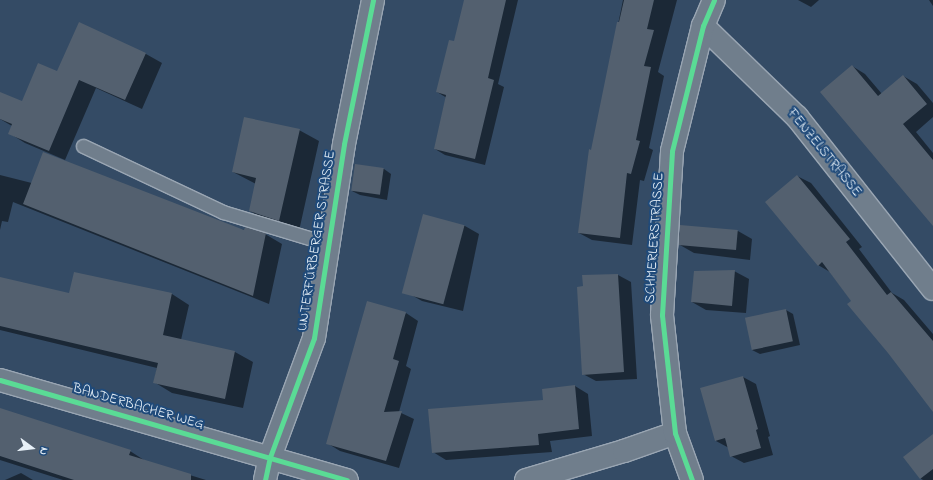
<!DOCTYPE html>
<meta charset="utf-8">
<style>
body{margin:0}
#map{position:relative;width:933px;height:480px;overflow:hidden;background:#344b65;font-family:"Indie Flower",sans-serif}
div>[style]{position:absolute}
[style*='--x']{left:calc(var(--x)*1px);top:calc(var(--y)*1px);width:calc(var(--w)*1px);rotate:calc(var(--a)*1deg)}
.shadow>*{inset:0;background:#0007}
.building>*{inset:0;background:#53606f;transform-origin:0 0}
.roads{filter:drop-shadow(1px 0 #9aa6b3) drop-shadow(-1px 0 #9aa6b3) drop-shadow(0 1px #9aa6b3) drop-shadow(0 -1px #9aa6b3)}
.lane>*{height:13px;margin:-6.5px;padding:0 6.5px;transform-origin:6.5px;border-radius:6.5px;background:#707e8c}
.street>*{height:22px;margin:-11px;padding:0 11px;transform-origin:11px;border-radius:11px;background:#707e8c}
.cycleway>*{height:5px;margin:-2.5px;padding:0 2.5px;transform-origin:2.5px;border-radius:2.5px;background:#5adb95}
span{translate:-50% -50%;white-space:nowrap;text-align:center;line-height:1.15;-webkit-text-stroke:4px #1f4a7a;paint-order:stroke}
.street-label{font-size:14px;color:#e8f1f8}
.north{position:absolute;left:12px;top:428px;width:40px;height:40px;-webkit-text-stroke:3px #1f4a7a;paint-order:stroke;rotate:105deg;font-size:11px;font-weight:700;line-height:16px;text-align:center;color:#e8f1f8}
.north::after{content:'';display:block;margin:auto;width:14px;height:18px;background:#e8f1f8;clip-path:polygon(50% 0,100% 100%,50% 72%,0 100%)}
</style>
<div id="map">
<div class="shadow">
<i style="clip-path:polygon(465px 0,518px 0,498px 84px,504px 87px,485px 165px,445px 155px,435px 149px,447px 98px,437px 92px,455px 42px)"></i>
<i style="clip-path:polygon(623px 0,677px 0,658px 72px,664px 76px,649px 148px,653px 150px,644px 181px,640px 180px,632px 245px,592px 240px,579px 233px,592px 151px)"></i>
<i style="clip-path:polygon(798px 0,819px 0,811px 7px)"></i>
<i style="clip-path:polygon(929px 0,933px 0,933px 6px)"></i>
<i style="clip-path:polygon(79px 24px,146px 54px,162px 63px,142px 109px,96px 88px,65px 160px,25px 143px,9px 133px,12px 126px,0 119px,0 100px,22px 102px,58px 72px)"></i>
<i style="clip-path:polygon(852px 66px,865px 74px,882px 94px,903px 76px,917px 84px,933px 103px,933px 117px,916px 132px,933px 153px,933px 224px)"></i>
<i style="clip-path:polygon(299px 130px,319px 141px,299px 231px,269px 222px,250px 211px,256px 184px,233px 172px)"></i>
<i style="clip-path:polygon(356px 165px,384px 169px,391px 174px,387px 200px,360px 195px,352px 191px)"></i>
<i style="clip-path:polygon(0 175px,127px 207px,265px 234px,282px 244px,269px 304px,13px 202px,8px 222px,2px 221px,0 230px)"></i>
<i style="clip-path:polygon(797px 176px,811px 183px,862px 247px,859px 249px,892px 293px,904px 300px,933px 334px,933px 410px,830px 272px,818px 265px)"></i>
<i style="clip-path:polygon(424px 216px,465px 226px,479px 234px,463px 311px,422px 301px,408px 293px)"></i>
<i style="clip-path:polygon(738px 231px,752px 239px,750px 260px,694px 253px,680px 245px)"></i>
<i style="clip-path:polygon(734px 271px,749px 279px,746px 313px,706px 310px,692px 302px)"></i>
<i style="clip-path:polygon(618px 275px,631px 282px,637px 379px,596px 381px,583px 374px,584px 287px)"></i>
<i style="clip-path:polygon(0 278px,70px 294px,172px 294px,189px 305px,181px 340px,235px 352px,253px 362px,243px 408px,172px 393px,154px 382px,157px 368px,0 330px)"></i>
<i style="clip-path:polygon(786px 310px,793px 314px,800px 345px,760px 354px,752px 350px)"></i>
<i style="clip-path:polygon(406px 313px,418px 321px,406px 366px,411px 369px,399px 412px,414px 419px,399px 468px,340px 451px,327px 443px)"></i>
<i style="clip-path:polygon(743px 377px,756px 384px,770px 436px,768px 437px,773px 455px,744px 463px,731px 456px,729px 448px,716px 441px)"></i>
<i style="clip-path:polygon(575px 386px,588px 394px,592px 436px,550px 441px,552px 452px,446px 460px,433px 452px,545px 401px,543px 390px)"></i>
<i style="clip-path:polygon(0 409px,130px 451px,147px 462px,206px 480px,63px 480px,0 460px)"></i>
<i style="clip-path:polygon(933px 435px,933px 480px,923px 480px,920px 478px)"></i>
<i style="clip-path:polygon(21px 473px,33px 480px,5px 480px)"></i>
</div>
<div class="building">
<i style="clip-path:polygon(464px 0,506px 0,488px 78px,494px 80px,475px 159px,434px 149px,446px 95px,436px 92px,449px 40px,454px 41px)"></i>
<i style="clip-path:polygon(624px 0,654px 0,647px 29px,654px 30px,644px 66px,651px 67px,636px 140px,640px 141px,631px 174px,627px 173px,620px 238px,578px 233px,589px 149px,591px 150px,617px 22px,619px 22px)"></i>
<i style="clip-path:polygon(79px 22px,146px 53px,125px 100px,79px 80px,49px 151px,8px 134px,12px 124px,0 119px,0 92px,22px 101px,38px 63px,57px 71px)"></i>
<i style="clip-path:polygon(852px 65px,878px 96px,903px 75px,927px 104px,903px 124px,933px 160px,933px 226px,820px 92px)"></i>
<i style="clip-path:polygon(244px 117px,300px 129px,279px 221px,249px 211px,256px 178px,232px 172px)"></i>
<i style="clip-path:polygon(43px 152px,244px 230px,245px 227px,266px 233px,253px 296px,23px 204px)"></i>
<i style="left:355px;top:164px;width:29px;height:27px;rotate:8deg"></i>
<i style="clip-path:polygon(797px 175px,850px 239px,846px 242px,887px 295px,891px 292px,933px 341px,933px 412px,888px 353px,847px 304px,851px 301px,822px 262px,818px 266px,765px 202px)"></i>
<i style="left:423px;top:214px;width:43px;height:82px;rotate:15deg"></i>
<i style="left:680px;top:225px;width:58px;height:20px;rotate:5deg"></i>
<i style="clip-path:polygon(735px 270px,732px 306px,691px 302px,694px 271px)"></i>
<i style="clip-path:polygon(74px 272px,172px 293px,163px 335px,235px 351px,225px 399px,153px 383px,158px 363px,0 326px,0 277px,69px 293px)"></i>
<i style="clip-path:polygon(618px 274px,624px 372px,582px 375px,577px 287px,583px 286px,582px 275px)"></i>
<i style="clip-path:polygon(367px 301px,406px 312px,393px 359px,399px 361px,384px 412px,402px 411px,386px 461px,326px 444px)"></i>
<i style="left:786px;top:309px;width:33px;height:42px;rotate:78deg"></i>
<i style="clip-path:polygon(743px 376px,758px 429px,756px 430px,761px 448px,730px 457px,725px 438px,715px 441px,700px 388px)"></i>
<i style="clip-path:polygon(575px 385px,579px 429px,538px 434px,539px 445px,432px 453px,428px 409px,543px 400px,542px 389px)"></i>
<i style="clip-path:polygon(0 408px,131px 450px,129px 455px,191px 474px,191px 480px,74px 480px,0 456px)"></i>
<i style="clip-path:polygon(933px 434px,933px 469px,920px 479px,903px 457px)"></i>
</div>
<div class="roads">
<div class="lane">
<i style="--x:83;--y:146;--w:155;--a:25.2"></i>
<i style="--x:223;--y:212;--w:111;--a:16.8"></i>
</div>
<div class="street">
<i style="--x:703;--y:26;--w:131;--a:44.1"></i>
<i style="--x:797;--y:117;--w:219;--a:51.7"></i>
<i style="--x:0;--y:380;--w:361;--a:16.1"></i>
<i style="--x:265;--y:480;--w:24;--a:-78"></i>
<i style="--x:270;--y:457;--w:127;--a:-69.7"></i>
<i style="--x:314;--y:338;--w:196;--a:-81.2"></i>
<i style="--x:344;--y:144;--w:147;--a:-78.6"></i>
<i style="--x:526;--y:480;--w:102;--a:-16.5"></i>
<i style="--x:624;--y:451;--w:54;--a:-19.4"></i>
<i style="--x:692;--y:480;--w:50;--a:-109.9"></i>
<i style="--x:675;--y:433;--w:119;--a:-96.3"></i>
<i style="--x:662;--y:315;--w:164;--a:-86.5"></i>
<i style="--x:672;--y:151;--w:129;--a:-76.1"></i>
<i style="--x:703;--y:26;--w:28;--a:-67"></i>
</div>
</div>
<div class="cycleway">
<i style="--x:0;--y:380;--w:361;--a:16.1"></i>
<i style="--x:265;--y:480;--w:24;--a:-78"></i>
<i style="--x:270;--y:457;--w:127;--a:-69.7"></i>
<i style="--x:314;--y:338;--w:196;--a:-81.2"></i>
<i style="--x:344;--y:144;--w:147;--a:-78.6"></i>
<i style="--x:692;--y:480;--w:50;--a:-109.9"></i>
<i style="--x:675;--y:433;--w:119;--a:-96.3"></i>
<i style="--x:662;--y:315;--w:164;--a:-86.5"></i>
<i style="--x:672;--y:151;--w:129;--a:-76.1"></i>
<i style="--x:703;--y:26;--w:28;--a:-67"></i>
</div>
<div class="street-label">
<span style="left:824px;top:153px;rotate:51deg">FENZELSTRASSE</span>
<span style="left:655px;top:238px;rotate:-86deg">SCHMERLERSTRASSE</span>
<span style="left:317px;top:241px;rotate:-81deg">UNTERFÜRBERGER STRASSE</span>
<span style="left:138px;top:407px;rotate:16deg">BANDERBACHER WEG</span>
</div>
<div class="north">N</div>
</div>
